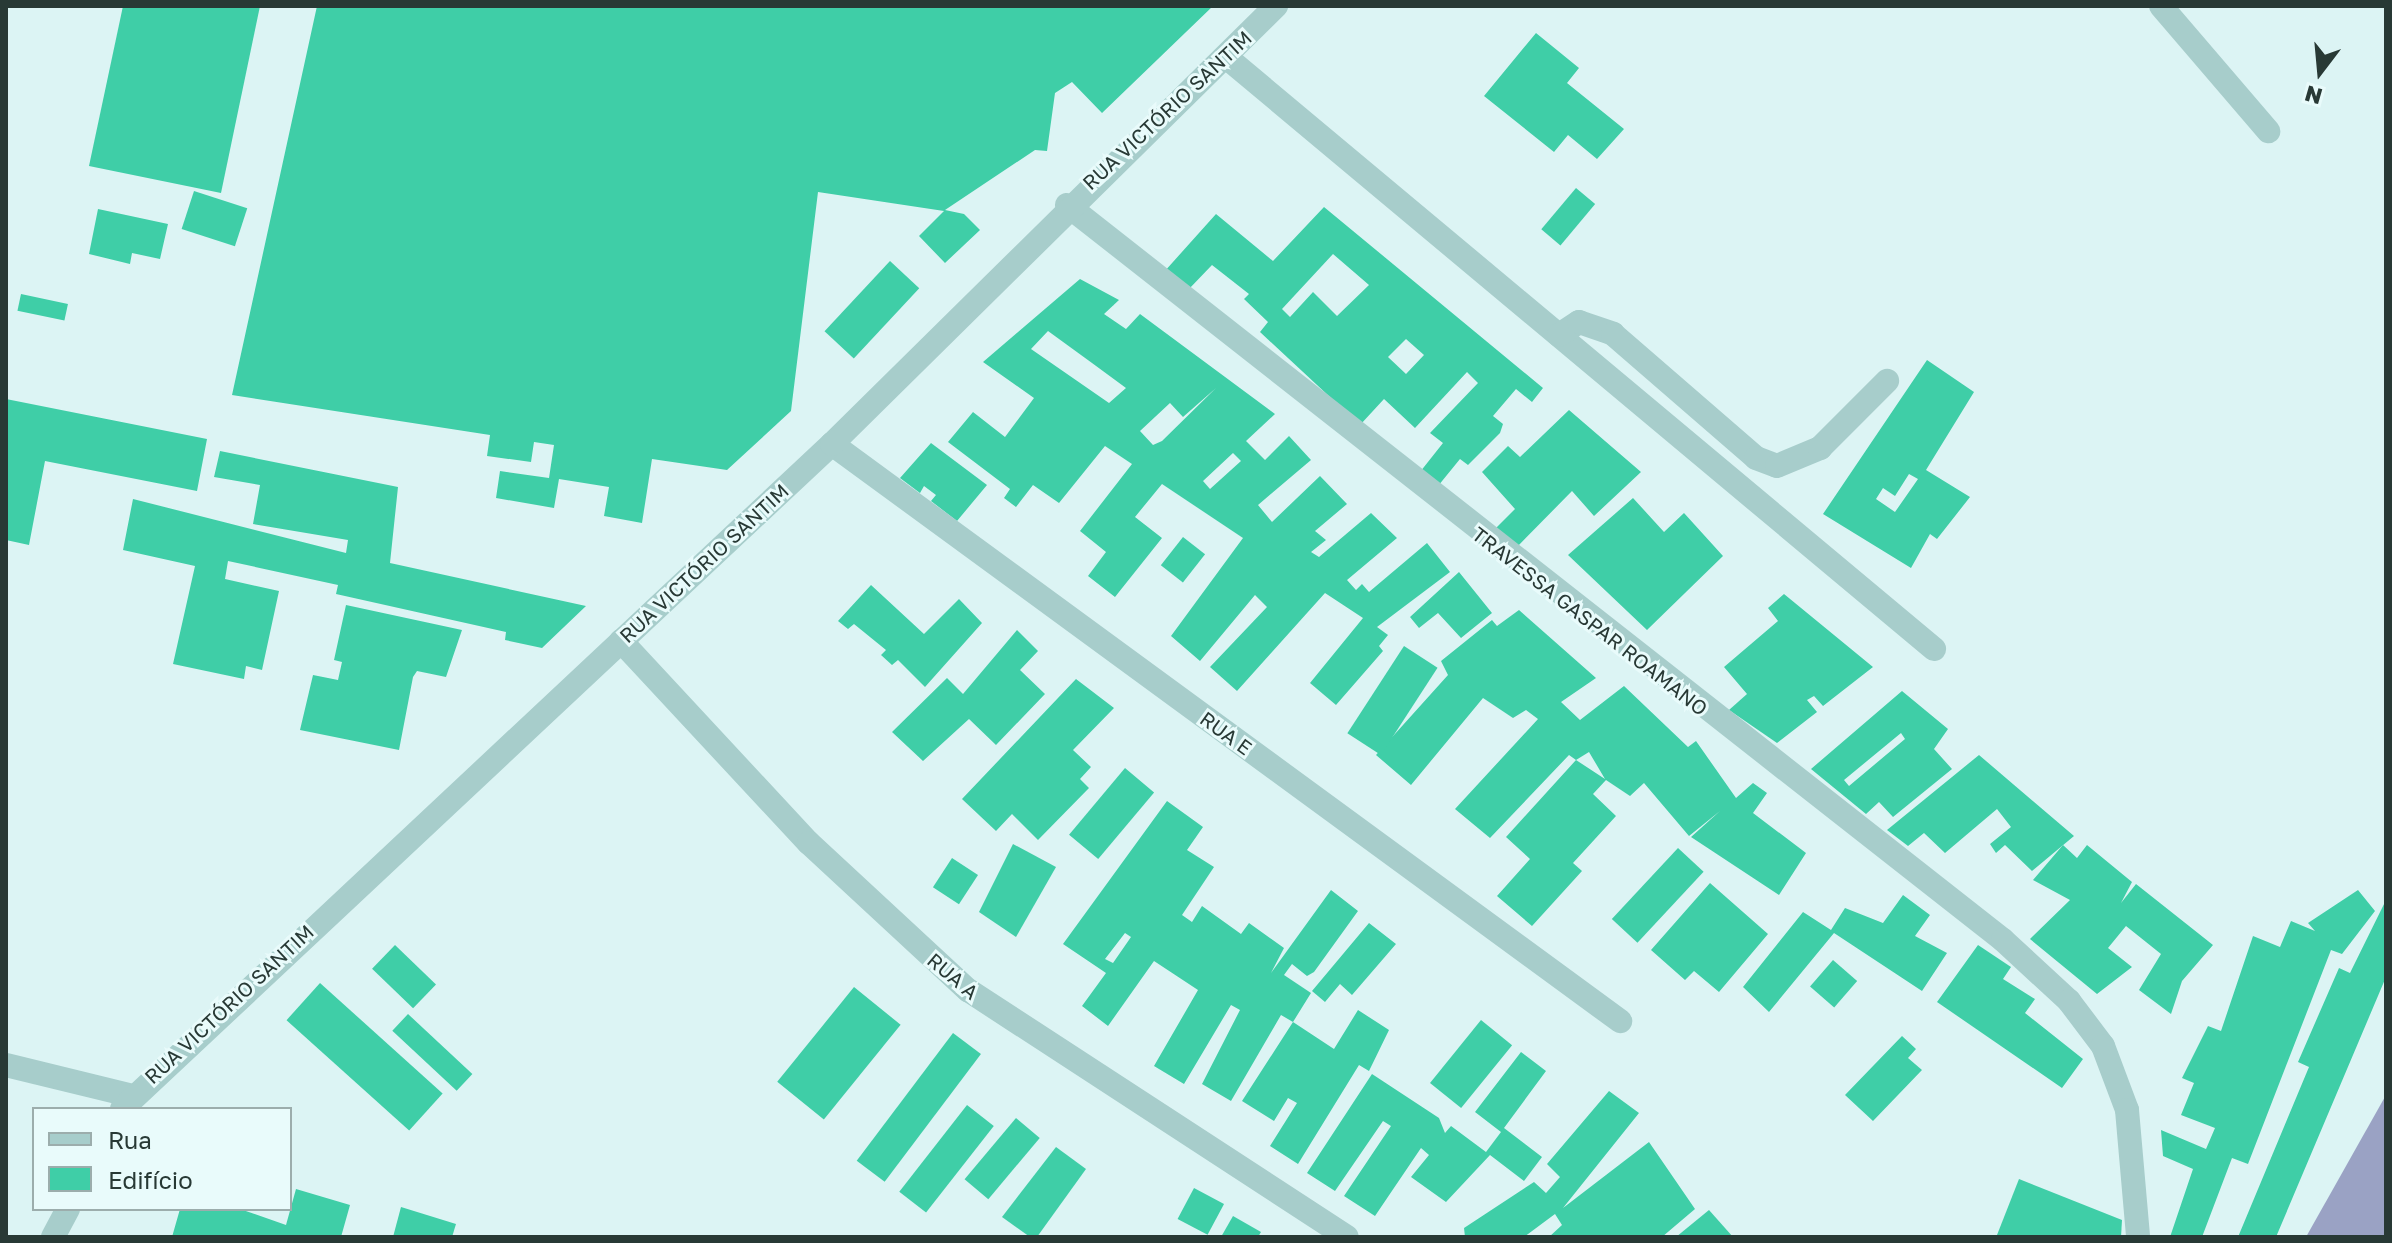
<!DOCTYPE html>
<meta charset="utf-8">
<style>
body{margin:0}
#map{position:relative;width:2392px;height:1243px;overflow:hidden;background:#dcf4f4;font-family:"Golos Text",sans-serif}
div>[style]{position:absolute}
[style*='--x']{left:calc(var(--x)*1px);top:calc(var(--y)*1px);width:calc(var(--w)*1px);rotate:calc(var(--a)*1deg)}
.green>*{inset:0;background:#9aa2c4}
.building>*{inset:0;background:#3fcea7;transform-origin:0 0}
.lane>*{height:24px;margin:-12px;padding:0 12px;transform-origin:12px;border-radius:12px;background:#a7cdcb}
.street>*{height:24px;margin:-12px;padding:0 12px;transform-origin:12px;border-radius:12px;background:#a7cdcb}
span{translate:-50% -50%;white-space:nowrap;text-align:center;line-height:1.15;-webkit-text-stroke:6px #e9fbfb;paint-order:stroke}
.street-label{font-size:20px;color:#283935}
.frame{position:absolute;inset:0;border:8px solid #283935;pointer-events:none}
.legend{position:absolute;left:32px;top:1107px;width:260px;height:104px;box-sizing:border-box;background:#e9fbfb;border:2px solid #9cadac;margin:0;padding:10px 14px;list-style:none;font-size:24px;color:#283935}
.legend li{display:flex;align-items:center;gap:16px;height:40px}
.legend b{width:40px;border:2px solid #9cadac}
.north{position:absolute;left:2280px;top:32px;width:80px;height:80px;-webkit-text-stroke:6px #e9fbfb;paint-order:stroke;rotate:196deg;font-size:22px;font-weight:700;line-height:32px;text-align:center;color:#283935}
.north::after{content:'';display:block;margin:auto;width:28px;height:36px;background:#283935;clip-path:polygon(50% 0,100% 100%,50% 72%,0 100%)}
</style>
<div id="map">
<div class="green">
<i style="clip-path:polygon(2386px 1095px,2386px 1237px,2306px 1237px)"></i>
</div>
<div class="building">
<i style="clip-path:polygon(123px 6px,260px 6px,221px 193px,89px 166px)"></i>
<i style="clip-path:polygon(317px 6px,1213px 6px,1102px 113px,1072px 82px,1055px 93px,1047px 151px,1035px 150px,945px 210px,964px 214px,980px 230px,945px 263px,919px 236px,944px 211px,818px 192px,791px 411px,727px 470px,652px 459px,642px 523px,604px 516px,609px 487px,559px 479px,554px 508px,496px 498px,500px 471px,549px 478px,554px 445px,534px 442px,531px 462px,487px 456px,490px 435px,232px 395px)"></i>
<i style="clip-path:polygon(1536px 33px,1579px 68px,1567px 83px,1624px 129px,1597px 159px,1568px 135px,1554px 152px,1484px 96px)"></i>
<i style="left:1576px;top:188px;width:25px;height:54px;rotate:40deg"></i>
<i style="left:194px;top:191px;width:56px;height:40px;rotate:18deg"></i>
<i style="clip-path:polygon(evenodd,1324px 207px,1543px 388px,1532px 402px,1516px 389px,1493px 416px,1503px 424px,1500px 433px,1468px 465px,1460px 459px,1438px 486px,1420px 472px,1443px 443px,1430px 433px,1478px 383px,1467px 372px,1415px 428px,1384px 399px,1360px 425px,1260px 332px,1268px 322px,1244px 299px,1249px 294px,1212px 265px,1188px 290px,1164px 272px,1216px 214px,1273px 261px,1324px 207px,1333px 254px,1369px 285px,1337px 316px,1313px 292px,1290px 317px,1282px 309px,1333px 254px,1324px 207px,1406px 339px,1424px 355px,1406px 374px,1388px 357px,1406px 339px)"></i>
<i style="clip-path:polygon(98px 209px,168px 224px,160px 259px,132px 253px,130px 264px,89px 254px)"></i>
<i style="left:890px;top:261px;width:40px;height:96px;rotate:43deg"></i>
<i style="clip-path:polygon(evenodd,1080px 279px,1119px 300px,1104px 314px,1126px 329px,1140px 314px,1275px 414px,1246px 441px,1265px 460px,1289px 436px,1311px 460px,1258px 505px,1272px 522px,1320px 476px,1347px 504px,1315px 531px,1326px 540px,1311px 552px,1319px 557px,1371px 513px,1397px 538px,1347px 580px,1356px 590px,1362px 584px,1369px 592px,1427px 543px,1450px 572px,1377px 627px,1388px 635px,1379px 646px,1383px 651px,1336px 705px,1310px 683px,1363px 618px,1325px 593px,1237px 691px,1210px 667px,1267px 607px,1255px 595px,1200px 661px,1171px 636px,1243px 538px,1162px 484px,1135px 517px,1162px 538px,1115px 597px,1088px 576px,1106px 552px,1080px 531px,1132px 464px,1105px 446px,1059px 503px,1033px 485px,1016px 507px,1004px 498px,1010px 489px,948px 442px,973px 412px,1005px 437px,1034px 398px,983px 362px,1080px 279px,1048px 331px,1092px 363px,1126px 388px,1109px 403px,1031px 349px,1048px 331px,1080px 279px,1216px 388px,1162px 441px,1153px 445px,1140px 431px,1170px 403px,1183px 417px,1216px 388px,1080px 279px,1233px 453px,1241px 461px,1210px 489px,1203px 481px,1233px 453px)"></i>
<i style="left:21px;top:294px;width:48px;height:17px;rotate:12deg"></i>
<i style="clip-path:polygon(evenodd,1927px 360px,1974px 392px,1926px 470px,1970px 497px,1937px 539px,1930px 534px,1911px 568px,1823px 514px,1927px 360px,1909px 474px,1918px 479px,1895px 512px,1876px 499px,1883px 488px,1895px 496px,1909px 474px)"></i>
<i style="clip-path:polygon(6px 399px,207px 439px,197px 491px,45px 461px,29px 545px,6px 540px)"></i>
<i style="clip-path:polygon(1569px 410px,1641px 472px,1594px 516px,1572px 491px,1516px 548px,1494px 530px,1515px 509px,1482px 472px,1508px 446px,1520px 457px)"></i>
<i style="clip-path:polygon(931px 443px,987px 485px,957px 521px,931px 501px,936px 495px,924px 486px,920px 493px,900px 478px)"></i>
<i style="clip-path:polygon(220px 451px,398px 487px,390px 563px,586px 606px,542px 648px,505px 640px,506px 632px,336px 594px,338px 585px,228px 561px,225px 579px,279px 591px,262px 670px,246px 666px,244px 679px,173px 664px,195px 566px,123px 550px,133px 499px,346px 553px,348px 540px,253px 524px,260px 485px,214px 477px)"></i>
<i style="clip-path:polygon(1633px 498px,1664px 532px,1684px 513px,1723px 556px,1647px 630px,1568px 555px)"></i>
<i style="left:1183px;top:537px;width:28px;height:36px;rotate:38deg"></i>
<i style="clip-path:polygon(1459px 572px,1492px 613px,1461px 638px,1438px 613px,1419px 628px,1410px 617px)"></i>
<i style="clip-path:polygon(871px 585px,924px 634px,959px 599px,982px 623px,925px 687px,898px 660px,892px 665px,881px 655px,886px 650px,854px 624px,848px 629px,838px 621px)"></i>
<i style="clip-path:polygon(1784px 594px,1873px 667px,1823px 706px,1814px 696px,1807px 700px,1817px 712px,1777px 743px,1729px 710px,1747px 694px,1724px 667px,1778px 621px,1768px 608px)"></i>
<i style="clip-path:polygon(346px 605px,462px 630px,446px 677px,417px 671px,413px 677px,399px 750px,300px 730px,313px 675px,338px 680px,342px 662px,334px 660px)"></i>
<i style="clip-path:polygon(1519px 610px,1596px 678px,1561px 702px,1580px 720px,1624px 686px,1688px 747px,1696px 741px,1736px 798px,1753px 783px,1767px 793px,1753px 813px,1806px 853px,1779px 895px,1691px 837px,1720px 811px,1689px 836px,1644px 783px,1630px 796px,1606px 780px,1593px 794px,1616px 816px,1573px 863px,1582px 871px,1532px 926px,1497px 896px,1530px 859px,1506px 837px,1576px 760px,1605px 779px,1589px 752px,1576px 760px,1569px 755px,1490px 838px,1455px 809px,1538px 719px,1526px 710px,1513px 718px,1483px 698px,1411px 785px,1376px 755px,1448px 675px,1441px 661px,1492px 620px,1497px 626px)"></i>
<i style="clip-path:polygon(1017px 630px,1038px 651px,1020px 670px,1045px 694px,996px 745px,969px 719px,923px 761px,892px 732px,947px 678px,963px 694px)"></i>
<i style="left:1404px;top:646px;width:40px;height:104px;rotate:33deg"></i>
<i style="clip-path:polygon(1076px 679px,1114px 708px,1073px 750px,1091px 767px,1080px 779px,1089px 788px,1038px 840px,1012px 814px,996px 831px,962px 799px)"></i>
<i style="clip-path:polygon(evenodd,1902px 691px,1948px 729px,1934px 749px,1952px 769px,1893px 817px,1879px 802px,1866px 814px,1811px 769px,1902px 691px,1901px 733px,1905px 739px,1849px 786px,1844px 780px,1901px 733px)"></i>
<i style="clip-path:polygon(1979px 755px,2074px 836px,2032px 871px,2005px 845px,1996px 853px,1990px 844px,2011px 827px,1997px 809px,1945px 853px,1924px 833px,1908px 846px,1887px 830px)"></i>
<i style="left:1125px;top:768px;width:38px;height:87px;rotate:40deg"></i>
<i style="clip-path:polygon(evenodd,1167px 801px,1203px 827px,1187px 850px,1214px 867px,1182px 915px,1192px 922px,1202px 906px,1241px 934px,1249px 923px,1284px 948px,1271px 973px,1331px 890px,1358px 911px,1314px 972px,1307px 976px,1292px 964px,1284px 975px,1311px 993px,1293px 1022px,1281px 1015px,1231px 1101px,1202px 1084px,1240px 1010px,1231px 1005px,1184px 1084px,1154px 1066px,1198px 990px,1154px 961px,1108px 1026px,1082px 1006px,1106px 973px,1063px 944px,1167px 801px,1125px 933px,1131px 937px,1113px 963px,1105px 959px,1125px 933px)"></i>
<i style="clip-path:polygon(1013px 844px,1056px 867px,1016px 937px,979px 912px)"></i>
<i style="clip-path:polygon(2063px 845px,2077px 858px,2087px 845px,2132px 882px,2121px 903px,2136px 884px,2213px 945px,2182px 981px,2171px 1014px,2139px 990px,2161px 954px,2126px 926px,2108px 948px,2132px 967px,2097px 994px,2030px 939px,2070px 900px,2033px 880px)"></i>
<i style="left:1678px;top:848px;width:35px;height:97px;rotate:43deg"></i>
<i style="left:952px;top:858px;width:31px;height:35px;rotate:33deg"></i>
<i style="clip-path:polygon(1710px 883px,1768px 934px,1719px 992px,1694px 971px,1685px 980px,1651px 950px)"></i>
<i style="clip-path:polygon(2358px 890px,2375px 911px,2342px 954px,2331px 950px,2248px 1164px,2232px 1158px,2202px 1237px,2170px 1237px,2193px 1169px,2163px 1156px,2161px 1130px,2206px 1149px,2215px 1128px,2181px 1115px,2194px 1083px,2182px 1078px,2208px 1026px,2221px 1031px,2253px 936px,2280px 947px,2291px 921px,2315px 931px,2308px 923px)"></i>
<i style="clip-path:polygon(1903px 895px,1930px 915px,1915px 936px,1947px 953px,1922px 991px,1834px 933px,1769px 1012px,1743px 987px,1803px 912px,1831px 930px,1845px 908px,1883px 923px)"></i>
<i style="clip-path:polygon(2386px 900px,2386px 977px,2276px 1237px,2238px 1237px,2309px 1067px,2298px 1062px,2339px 968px,2350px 973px)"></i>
<i style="clip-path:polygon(1369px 923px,1396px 944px,1352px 995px,1340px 984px,1325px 1002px,1312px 991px)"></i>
<i style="left:395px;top:945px;width:57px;height:33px;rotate:44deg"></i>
<i style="clip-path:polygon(1978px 945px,2011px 967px,2003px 979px,2035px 999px,2025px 1013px,2083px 1059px,2062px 1088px,1937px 1002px)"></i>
<i style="left:1833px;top:960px;width:32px;height:35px;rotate:41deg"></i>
<i style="left:320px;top:983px;width:165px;height:50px;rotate:42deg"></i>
<i style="left:854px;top:987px;width:60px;height:122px;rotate:39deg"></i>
<i style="clip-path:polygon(1358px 1010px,1389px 1030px,1369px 1071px,1359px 1065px,1298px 1164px,1270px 1146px,1297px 1103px,1288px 1098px,1274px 1121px,1242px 1101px,1293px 1022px,1334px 1049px)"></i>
<i style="left:408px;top:1014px;width:88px;height:23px;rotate:43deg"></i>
<i style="left:1481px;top:1020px;width:40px;height:81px;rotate:39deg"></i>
<i style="left:953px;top:1033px;width:35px;height:160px;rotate:37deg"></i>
<i style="clip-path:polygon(1902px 1036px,1916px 1049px,1908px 1058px,1922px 1070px,1873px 1121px,1845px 1095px)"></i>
<i style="clip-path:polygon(1521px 1052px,1546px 1071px,1504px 1128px,1542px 1157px,1524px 1181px,1490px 1155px,1446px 1202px,1411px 1177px,1429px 1155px,1421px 1148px,1375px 1216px,1344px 1196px,1391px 1126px,1383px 1121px,1335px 1191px,1307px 1173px,1372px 1074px,1439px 1118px,1445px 1133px,1451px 1126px,1486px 1152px,1501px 1132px,1475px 1112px)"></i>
<i style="clip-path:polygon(1609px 1091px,1639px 1113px,1563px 1208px,1649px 1142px,1695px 1209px,1662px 1237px,1549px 1237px,1562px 1225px,1555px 1214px,1524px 1237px,1465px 1237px,1464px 1228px,1534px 1182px,1546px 1193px,1560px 1177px,1547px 1164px)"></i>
<i style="left:967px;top:1105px;width:34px;height:110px;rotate:38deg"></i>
<i style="left:1016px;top:1118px;width:31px;height:80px;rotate:40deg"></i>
<i style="clip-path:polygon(1056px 1147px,1086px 1169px,1037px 1237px,1030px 1237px,1002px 1217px)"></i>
<i style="clip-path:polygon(2019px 1179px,2122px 1220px,2121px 1237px,1997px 1235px)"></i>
<i style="left:1194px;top:1188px;width:34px;height:35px;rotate:28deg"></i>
<i style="clip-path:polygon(296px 1189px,350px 1205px,341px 1237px,172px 1237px,180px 1209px,240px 1209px,286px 1225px)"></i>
<i style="clip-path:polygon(401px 1207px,456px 1224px,452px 1237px,393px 1237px)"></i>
<i style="clip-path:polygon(1709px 1210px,1733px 1237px,1676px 1237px)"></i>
<i style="clip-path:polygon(1233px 1216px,1261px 1232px,1258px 1237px,1221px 1237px)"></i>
</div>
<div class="lane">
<i style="--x:2161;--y:6;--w:165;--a:49.4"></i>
<i style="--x:1226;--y:57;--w:923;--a:39.9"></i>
<i style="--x:1559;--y:335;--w:24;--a:-33"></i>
<i style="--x:1579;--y:322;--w:36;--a:19"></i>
<i style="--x:1613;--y:334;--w:189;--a:40.9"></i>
<i style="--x:1756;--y:458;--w:22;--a:21"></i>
<i style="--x:1777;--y:466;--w:47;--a:-22.7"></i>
<i style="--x:1820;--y:448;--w:95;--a:-45"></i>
</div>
<div class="street">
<i style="--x:1067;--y:205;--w:1190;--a:38.14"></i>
<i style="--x:2003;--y:940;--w:90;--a:42.7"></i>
<i style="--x:2069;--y:1001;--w:56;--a:52.9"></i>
<i style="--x:2103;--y:1046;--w:68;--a:69.4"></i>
<i style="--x:2127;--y:1110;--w:127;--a:85"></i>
<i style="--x:832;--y:444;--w:977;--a:36.21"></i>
<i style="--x:621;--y:641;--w:276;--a:47.1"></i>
<i style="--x:809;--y:843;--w:217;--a:42.8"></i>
<i style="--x:968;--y:990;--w:452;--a:33.1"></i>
<i style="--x:6;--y:1065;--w:127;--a:13.7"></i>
<i style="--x:122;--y:1109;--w:973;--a:-43.13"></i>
<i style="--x:832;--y:444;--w:624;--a:-44.61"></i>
<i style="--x:53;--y:1237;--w:32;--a:-62"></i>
</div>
<div class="street-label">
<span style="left:1167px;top:110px;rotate:-43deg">RUA VICTÓRIO SANTIM</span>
<span style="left:704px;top:563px;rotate:-43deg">RUA VICTÓRIO SANTIM</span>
<span style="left:1590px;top:621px;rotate:38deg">TRAVESSA GASPAR ROAMANO</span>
<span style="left:1226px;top:733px;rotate:36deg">RUA E</span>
<span style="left:953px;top:976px;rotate:40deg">RUA A</span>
<span style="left:229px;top:1004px;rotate:-43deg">RUA VICTÓRIO SANTIM</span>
</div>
<div class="frame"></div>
<ul class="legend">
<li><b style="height:10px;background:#a7cdcb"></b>Rua</li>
<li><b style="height:22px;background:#3fcea7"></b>Edifício</li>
</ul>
<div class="north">N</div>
</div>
